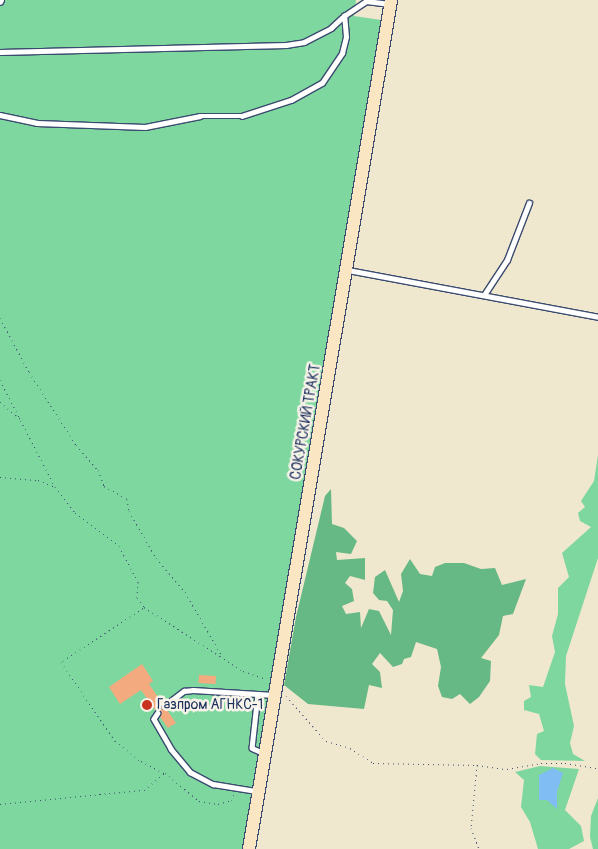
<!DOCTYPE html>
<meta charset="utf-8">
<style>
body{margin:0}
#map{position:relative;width:598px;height:849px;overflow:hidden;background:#f0e8ce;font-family:Pangolin,sans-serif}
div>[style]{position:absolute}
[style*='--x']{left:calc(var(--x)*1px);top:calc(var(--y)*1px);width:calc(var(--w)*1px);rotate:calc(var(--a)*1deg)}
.green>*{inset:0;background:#7dd79e}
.forest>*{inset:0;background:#66b885}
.water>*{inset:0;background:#7fbdf2}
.building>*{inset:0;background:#f4aa7f;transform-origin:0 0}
.path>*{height:1px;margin-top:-0.5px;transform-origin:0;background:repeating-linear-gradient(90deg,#3b4b6f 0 1px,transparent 0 5px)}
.roads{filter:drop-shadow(1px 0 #3b4b6f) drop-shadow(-1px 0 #3b4b6f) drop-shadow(0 1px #3b4b6f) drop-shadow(0 -1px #3b4b6f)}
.lane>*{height:4.5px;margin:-2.25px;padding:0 2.25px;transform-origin:2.25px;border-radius:2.25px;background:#fff}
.secondary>*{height:12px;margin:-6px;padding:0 6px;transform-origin:6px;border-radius:6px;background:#fbe6c4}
.dots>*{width:14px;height:14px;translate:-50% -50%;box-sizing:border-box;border:2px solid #f7f3e8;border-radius:50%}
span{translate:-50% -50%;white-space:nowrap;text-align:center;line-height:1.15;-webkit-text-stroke:5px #f7f3e8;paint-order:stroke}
.street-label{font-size:14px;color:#1b2f5e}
.poi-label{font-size:14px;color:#1b2f5e}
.left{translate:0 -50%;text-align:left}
</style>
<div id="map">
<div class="green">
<i style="clip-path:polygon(0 0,356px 0,354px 16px,388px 21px,249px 849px,0 849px)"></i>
<i style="clip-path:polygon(598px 455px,598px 558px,566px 656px,565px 684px,574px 726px,570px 743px,573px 754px,585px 761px,541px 760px,535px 754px,537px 734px,544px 731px,539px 714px,524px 710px,524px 701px,531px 697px,529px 685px,543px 687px,555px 652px,552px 636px,558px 614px,558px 588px,569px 577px,562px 553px,591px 527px,580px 521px,578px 513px,585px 507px,581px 501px,594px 481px)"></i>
<i style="clip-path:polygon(540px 766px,579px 769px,565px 810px,581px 826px,584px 841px,569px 849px,538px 849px,530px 822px,521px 807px,524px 780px,515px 772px)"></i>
<i style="clip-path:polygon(598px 798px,598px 849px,593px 849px,590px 837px,591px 816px)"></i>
</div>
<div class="forest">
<i style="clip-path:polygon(331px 489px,332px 524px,344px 528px,357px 541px,351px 554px,336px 552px,337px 560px,365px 558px,365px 580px,350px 576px,345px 583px,352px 589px,354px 601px,342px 606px,346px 614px,360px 612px,361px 628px,369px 609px,379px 611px,391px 635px,393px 610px,387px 601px,379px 600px,373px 593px,375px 577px,385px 570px,399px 602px,403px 591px,401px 574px,410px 559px,420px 574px,432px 576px,435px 567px,445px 563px,464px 563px,481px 569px,495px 568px,502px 585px,526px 579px,513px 614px,503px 616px,499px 635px,481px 658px,491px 661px,490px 681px,479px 697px,470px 704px,460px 694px,452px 699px,442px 697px,438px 686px,441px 667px,437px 649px,416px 642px,411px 657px,404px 659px,402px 664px,393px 667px,380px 653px,372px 664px,380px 672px,382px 688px,369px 685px,364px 709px,308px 704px,284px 685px,296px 617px,325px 496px)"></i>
</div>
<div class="water">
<i style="clip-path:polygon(553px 768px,563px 773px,557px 792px,557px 809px,547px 800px,539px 800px,539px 775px)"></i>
</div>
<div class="building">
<i style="clip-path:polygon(142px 664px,153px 681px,149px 684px,176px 723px,168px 728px,141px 690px,120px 704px,109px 687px)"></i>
<i style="left:199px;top:675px;width:17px;height:8px;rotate:3deg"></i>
</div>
<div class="path">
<i style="--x:0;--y:318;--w:61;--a:61.8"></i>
<i style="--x:29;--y:372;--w:87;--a:57.2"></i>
<i style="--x:76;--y:445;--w:33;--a:49"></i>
<i style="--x:98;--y:470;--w:17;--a:69"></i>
<i style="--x:104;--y:486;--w:26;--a:29"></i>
<i style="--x:127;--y:499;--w:12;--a:81"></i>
<i style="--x:129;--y:511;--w:54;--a:60.1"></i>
<i style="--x:156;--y:558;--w:45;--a:49.5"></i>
<i style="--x:185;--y:592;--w:74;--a:60"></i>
<i style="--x:0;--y:380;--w:120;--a:62.8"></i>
<i style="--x:55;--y:487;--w:33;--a:52"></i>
<i style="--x:75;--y:513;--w:55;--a:36.9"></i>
<i style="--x:119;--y:546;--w:41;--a:62.2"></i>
<i style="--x:138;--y:582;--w:16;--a:94"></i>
<i style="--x:137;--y:598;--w:11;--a:52"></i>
<i style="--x:144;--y:607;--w:118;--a:32.9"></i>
<i style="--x:243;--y:671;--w:24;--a:19"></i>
<i style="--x:0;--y:402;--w:26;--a:40"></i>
<i style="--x:0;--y:477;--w:38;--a:5"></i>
<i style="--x:38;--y:480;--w:18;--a:22"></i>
<i style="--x:143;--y:608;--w:98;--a:146.6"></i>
<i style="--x:61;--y:662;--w:96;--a:55.6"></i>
<i style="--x:115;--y:741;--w:33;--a:38"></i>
<i style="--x:141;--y:761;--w:26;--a:28"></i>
<i style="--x:286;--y:696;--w:60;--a:48.4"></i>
<i style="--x:326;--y:741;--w:25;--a:16"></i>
<i style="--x:350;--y:748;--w:27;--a:33"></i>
<i style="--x:373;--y:763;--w:104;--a:1.1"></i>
<i style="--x:477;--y:765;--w:30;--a:8"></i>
<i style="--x:507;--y:769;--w:35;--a:-10"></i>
<i style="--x:541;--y:763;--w:24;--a:0"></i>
<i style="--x:565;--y:763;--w:33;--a:9"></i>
<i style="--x:477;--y:765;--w:63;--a:95.4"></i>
<i style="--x:471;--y:828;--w:22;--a:69"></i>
<i style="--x:0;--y:804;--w:145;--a:-5.6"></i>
<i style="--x:144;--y:790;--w:27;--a:-39"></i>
<i style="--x:165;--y:773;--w:44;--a:39.5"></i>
<i style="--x:199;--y:801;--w:19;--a:9"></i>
<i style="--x:218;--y:804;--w:14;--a:-17"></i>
<i style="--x:231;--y:800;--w:8;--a:-60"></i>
</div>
<div class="roads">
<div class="lane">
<i style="--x:0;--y:2;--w:2;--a:-63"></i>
<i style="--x:0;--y:52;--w:286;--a:-1.4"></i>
<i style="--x:286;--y:45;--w:18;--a:-9"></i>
<i style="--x:304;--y:42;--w:30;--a:-27"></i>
<i style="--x:331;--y:28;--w:18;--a:-43"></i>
<i style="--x:0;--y:115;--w:38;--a:12"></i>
<i style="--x:37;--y:123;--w:108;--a:2.1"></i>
<i style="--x:145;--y:127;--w:56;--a:-11.3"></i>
<i style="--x:200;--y:116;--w:42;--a:0"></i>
<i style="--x:242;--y:116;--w:52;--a:-18.1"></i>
<i style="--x:291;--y:100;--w:35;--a:-29"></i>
<i style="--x:322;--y:83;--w:36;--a:-56"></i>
<i style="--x:342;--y:53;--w:16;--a:-76"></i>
<i style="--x:346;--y:37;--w:21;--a:-95"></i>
<i style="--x:344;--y:16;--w:27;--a:-34"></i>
<i style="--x:366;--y:1;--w:24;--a:7"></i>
<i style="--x:348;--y:270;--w:254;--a:10.6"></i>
<i style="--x:484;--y:295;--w:42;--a:-56.7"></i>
<i style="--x:507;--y:260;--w:61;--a:-68.9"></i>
<i style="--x:258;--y:694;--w:54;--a:96.3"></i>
<i style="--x:252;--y:748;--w:12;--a:24"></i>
<i style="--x:164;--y:706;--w:25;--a:-37"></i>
<i style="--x:184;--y:691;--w:9;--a:-6"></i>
<i style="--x:193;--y:690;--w:81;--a:3.5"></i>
<i style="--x:158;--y:713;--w:7;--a:124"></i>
<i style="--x:154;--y:719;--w:34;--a:60"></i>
<i style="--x:171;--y:749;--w:30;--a:50"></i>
<i style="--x:190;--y:772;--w:26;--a:28"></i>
<i style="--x:213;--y:784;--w:44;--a:9.2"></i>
</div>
<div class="secondary">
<i style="--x:249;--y:849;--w:861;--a:-80.5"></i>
</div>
</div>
<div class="dots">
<i style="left:147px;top:705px;background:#c8321e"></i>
</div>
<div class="street-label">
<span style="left:306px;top:422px;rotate:-80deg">СОКУРСКИЙ ТРАКТ</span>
</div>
<div class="poi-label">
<span class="left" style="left:157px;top:705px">Газпром АГНКС-1</span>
</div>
</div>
